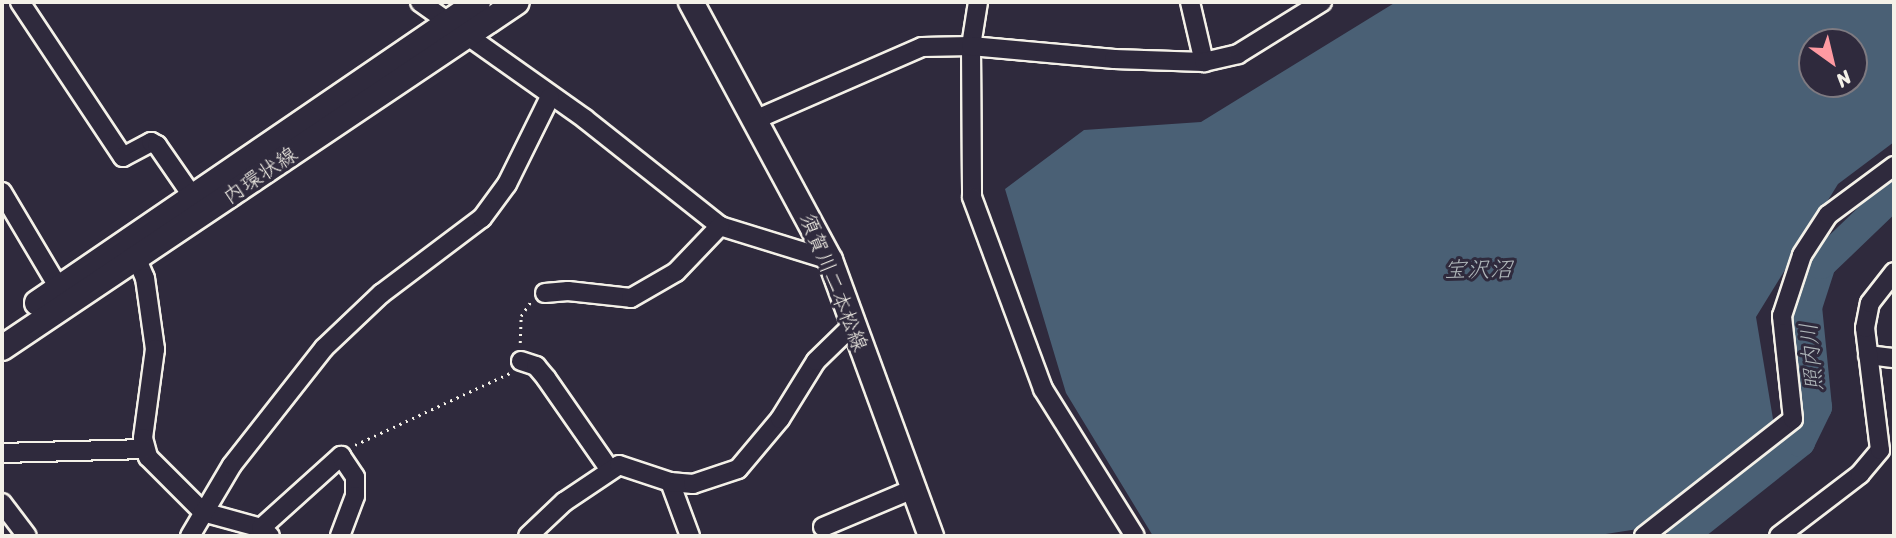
<!DOCTYPE html>
<meta charset="utf-8">
<style>
body{margin:0}
#map{position:relative;width:1896px;height:538px;overflow:hidden;background:#2f2a3d;font-family:Sriracha,"Klee One",sans-serif}
div>[style]{position:absolute}
[style*='--x']{left:calc(var(--x)*1px);top:calc(var(--y)*1px);width:calc(var(--w)*1px);rotate:calc(var(--a)*1deg)}
.water>*{inset:0;background:#4a6075}
.river>*{height:30px;margin:-15px;padding:0 15px;transform-origin:15px;border-radius:15px;background:#4a6075}
.path>*{height:2.5px;margin-top:-1.25px;transform-origin:0;background:repeating-linear-gradient(90deg,#f4f1e8 0 2px,transparent 0 7px)}
.roads{filter:drop-shadow(2px 0 #f4f1e8) drop-shadow(-2px 0 #f4f1e8) drop-shadow(0 2px #f4f1e8) drop-shadow(0 -2px #f4f1e8)}
.street>*{height:18px;margin:-9px;padding:0 9px;transform-origin:9px;border-radius:9px;background:#2f2a3d}
.secondary>*{height:24px;margin:-12px;padding:0 12px;transform-origin:12px;border-radius:12px;background:#2f2a3d}
span{translate:-50% -50%;white-space:nowrap;text-align:center;line-height:1.15;-webkit-text-stroke:6px #2f2a3d;paint-order:stroke}
.street-label{font-size:21px;color:#f4f1e8}
.water-label{font-size:23px;color:#b0b7ba;font-style:italic}
.frame{position:absolute;inset:0;border:4px solid #f4f1e8;pointer-events:none}
.north{position:absolute;left:1798px;top:28px;width:70px;height:70px;box-sizing:border-box;background:#2f2a3d;border:2px solid #7e7a81;border-radius:50%;rotate:146deg;font-size:19px;font-weight:700;line-height:28px;text-align:center;color:#f4f1e8}
.north::after{content:'';display:block;margin:auto;width:24px;height:32px;background:#ff9aa2;clip-path:polygon(50% 0,100% 100%,50% 72%,0 100%)}
</style>
<div id="map">
<div class="water">
<i style="clip-path:polygon(evenodd,1396px 2px,1894px 2px,1894px 142px,1838px 184px,1756px 317px,1774px 425px,1638px 529px,1593px 536px,1153px 536px,1066px 393px,1005px 189px,1084px 130px,1201px 122px,1396px 2px,1812px 42px,1854px 42px,1854px 84px,1812px 84px,1812px 42px)"></i>
</div>
<div class="river">
<i style="--x:1682;--y:536;--w:151;--a:-38.5"></i>
<i style="--x:1800;--y:442;--w:39;--a:-64"></i>
<i style="--x:1817;--y:407;--w:100;--a:-95.7"></i>
<i style="--x:1807;--y:307;--w:45;--a:-72"></i>
<i style="--x:1821;--y:264;--w:101;--a:-43.8"></i>
</div>
<div class="path">
<i style="--x:520;--y:343;--w:27;--a:-88"></i>
<i style="--x:521;--y:316;--w:18;--a:-56"></i>
<i style="--x:355;--y:445;--w:171;--a:-24.9"></i>
</div>
<div class="roads">
<div class="street">
<i style="--x:20;--y:2;--w:186;--a:56.4"></i>
<i style="--x:123;--y:157;--w:32;--a:-28"></i>
<i style="--x:151;--y:142;--w:7;--a:27"></i>
<i style="--x:157;--y:145;--w:63;--a:55.3"></i>
<i style="--x:420;--y:2;--w:202;--a:35.3"></i>
<i style="--x:585;--y:119;--w:172;--a:38.4"></i>
<i style="--x:720;--y:226;--w:115;--a:17.2"></i>
<i style="--x:978;--y:2;--w:45;--a:99"></i>
<i style="--x:971;--y:46;--w:151;--a:89.6"></i>
<i style="--x:972;--y:197;--w:205;--a:69.7"></i>
<i style="--x:1043;--y:389;--w:173;--a:58"></i>
<i style="--x:1190;--y:2;--w:62;--a:76.9"></i>
<i style="--x:757;--y:119;--w:180;--a:-23.6"></i>
<i style="--x:922;--y:47;--w:49;--a:-1.2"></i>
<i style="--x:971;--y:46;--w:144;--a:5.2"></i>
<i style="--x:1114;--y:59;--w:90;--a:1.9"></i>
<i style="--x:1204;--y:62;--w:35;--a:-13"></i>
<i style="--x:1238;--y:54;--w:99;--a:-31.8"></i>
<i style="--x:2;--y:192;--w:112;--a:59.3"></i>
<i style="--x:136;--y:257;--w:23;--a:67"></i>
<i style="--x:145;--y:278;--w:72;--a:82"></i>
<i style="--x:155;--y:349;--w:90;--a:97.7"></i>
<i style="--x:143;--y:438;--w:20;--a:75"></i>
<i style="--x:148;--y:457;--w:78;--a:45"></i>
<i style="--x:203;--y:512;--w:60;--a:15.4"></i>
<i style="--x:261;--y:528;--w:12;--a:42"></i>
<i style="--x:545;--y:293;--w:23;--a:-5"></i>
<i style="--x:568;--y:291;--w:63;--a:6.3"></i>
<i style="--x:631;--y:298;--w:52;--a:-30"></i>
<i style="--x:676;--y:272;--w:64;--a:-46.3"></i>
<i style="--x:1868;--y:355;--w:26;--a:7"></i>
<i style="--x:521;--y:361;--w:16;--a:18"></i>
<i style="--x:536;--y:366;--w:16;--a:50"></i>
<i style="--x:546;--y:378;--w:112;--a:55.2"></i>
<i style="--x:2;--y:453;--w:143;--a:-1.6"></i>
<i style="--x:670;--y:482;--w:58;--a:69.7"></i>
<i style="--x:2;--y:503;--w:41;--a:52.9"></i>
<i style="--x:823;--y:527;--w:98;--a:-22.9"></i>
<i style="--x:261;--y:528;--w:108;--a:-42"></i>
<i style="--x:341;--y:456;--w:25;--a:56"></i>
<i style="--x:355;--y:477;--w:19;--a:90"></i>
<i style="--x:355;--y:496;--w:43;--a:110.6"></i>
<i style="--x:190;--y:536;--w:82;--a:-59.4"></i>
<i style="--x:232;--y:465;--w:149;--a:-51.8"></i>
<i style="--x:324;--y:348;--w:79;--a:-43.5"></i>
<i style="--x:381;--y:294;--w:126;--a:-37"></i>
<i style="--x:482;--y:218;--w:42;--a:-53.7"></i>
<i style="--x:507;--y:184;--w:97;--a:-63.7"></i>
<i style="--x:528;--y:536;--w:50;--a:-43.4"></i>
<i style="--x:564;--y:502;--w:66;--a:-33.9"></i>
<i style="--x:619;--y:465;--w:54;--a:18.4"></i>
<i style="--x:670;--y:482;--w:23;--a:5"></i>
<i style="--x:693;--y:484;--w:47;--a:-18.4"></i>
<i style="--x:738;--y:469;--w:65;--a:-50"></i>
<i style="--x:780;--y:419;--w:68;--a:-58.2"></i>
<i style="--x:816;--y:361;--w:53;--a:-44.2"></i>
<i style="--x:1644;--y:536;--w:189;--a:-38.1"></i>
<i style="--x:1793;--y:419;--w:104;--a:-96.1"></i>
<i style="--x:1782;--y:316;--w:64;--a:-71.8"></i>
<i style="--x:1802;--y:255;--w:48;--a:-57"></i>
<i style="--x:1828;--y:215;--w:82;--a:-36.6"></i>
<i style="--x:1779;--y:536;--w:102;--a:-37.4"></i>
<i style="--x:1860;--y:474;--w:31;--a:-50"></i>
<i style="--x:1880;--y:450;--w:123;--a:-97"></i>
<i style="--x:1865;--y:328;--w:25;--a:-79"></i>
<i style="--x:1870;--y:303;--w:39;--a:-52"></i>
</div>
<div class="secondary">
<i style="--x:691;--y:2;--w:293;--a:61.7"></i>
<i style="--x:830;--y:260;--w:294;--a:69.9"></i>
<i style="--x:37;--y:303;--w:534;--a:-34.32"></i>
<i style="--x:2;--y:348;--w:620;--a:-33.89"></i>
</div>
</div>
<div class="street-label">
<span style="left:260px;top:175px;rotate:-34deg">内環状線</span>
<span style="left:834px;top:282px;rotate:68deg">須賀川二本松線</span>
</div>
<div class="water-label">
<span style="left:1478px;top:270px">宝沢沼</span>
<span style="left:1812px;top:357px;rotate:-95deg">照内川</span>
</div>
<div class="frame"></div>
<div class="north">N</div>
</div>
